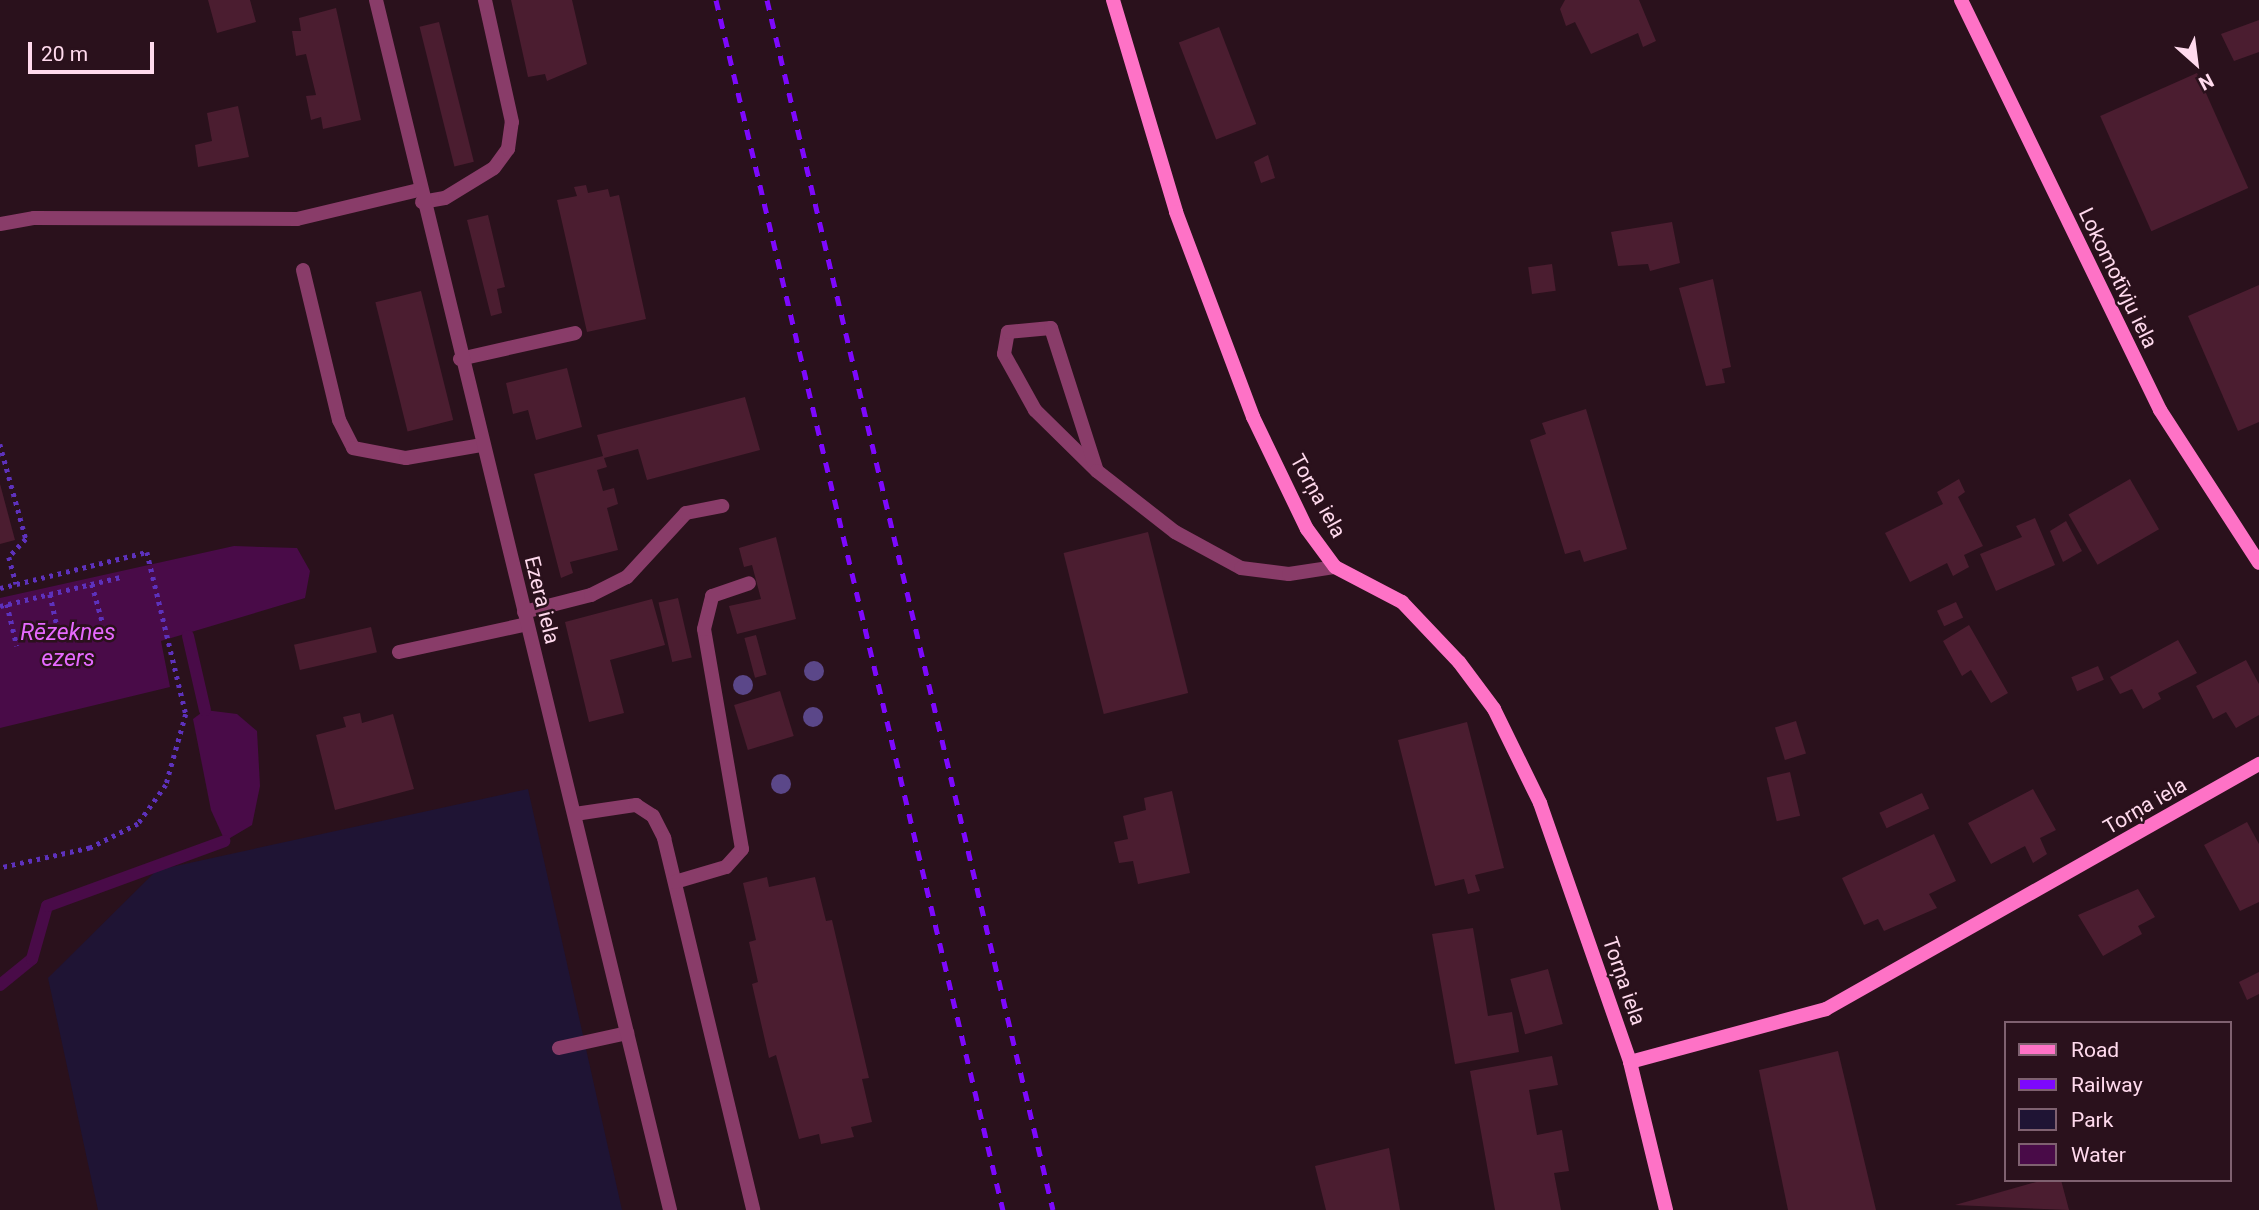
<!DOCTYPE html>
<meta charset="utf-8">
<style>
body{margin:0}
#map{position:relative;width:2259px;height:1210px;overflow:hidden;background:#2a111c;font-family:Roboto,sans-serif}
div>[style]{position:absolute}
[style*='--x']{left:calc(var(--x)*1px);top:calc(var(--y)*1px);width:calc(var(--w)*1px);rotate:calc(var(--a)*1deg)}
.green>*{inset:0;background:#1f1434}
.water>*{inset:0;background:#490b48}
.stream>*{height:12px;margin:-6px;padding:0 6px;transform-origin:6px;border-radius:6px;background:#490b48}
.building>*{inset:0;background:#4b1d30;transform-origin:0 0}
.path>*{height:4.5px;margin-top:-2.25px;transform-origin:0;background:repeating-linear-gradient(90deg,#5d31bc 0 3.5px,transparent 0 8.5px)}
.lane>*{height:14px;margin:-7px;padding:0 7px;transform-origin:7px;border-radius:7px;background:#893c69}
.street>*{height:14px;margin:-7px;padding:0 7px;transform-origin:7px;border-radius:7px;background:#893c69}
.secondary>*{height:14px;margin:-7px;padding:0 7px;transform-origin:7px;border-radius:7px;background:#fe72c6}
.rail>*{height:5px;margin-top:-2.5px;transform-origin:0;background:repeating-linear-gradient(90deg,#7d08fd 0 10px,transparent 0 19px)}
.trees>*{width:20px;height:20px;margin:-10px;border-radius:50%;background:#5b4789}
span{translate:-50% -50%;white-space:nowrap;text-align:center;line-height:1.15;-webkit-text-stroke:5px #2a111c;paint-order:stroke}
.street-label{font-size:21px;color:#ffdaed}
.water-label{font-size:23px;color:#e669fe;font-style:italic}
.legend{position:absolute;left:2004px;top:1021px;width:228px;height:161px;box-sizing:border-box;background:#2a111c;border:2px solid #7f6170;margin:0;padding:9px 12px;list-style:none;font-size:21px;color:#ffdaed}
.legend li{display:flex;align-items:center;gap:14px;height:35px}
.legend b{width:35px;border:2px solid #7f6170}
.north{position:absolute;left:2161px;top:28px;width:70px;height:70px;-webkit-text-stroke:5px #2a111c;paint-order:stroke;rotate:152deg;font-size:19px;font-weight:700;line-height:28px;text-align:center;color:#ffdaed}
.north::after{content:'';display:block;margin:auto;width:24px;height:32px;background:#ffdaed;clip-path:polygon(50% 0,100% 100%,50% 72%,0 100%)}
.scale{position:absolute;left:28px;top:42px;width:126px;height:32px;box-sizing:border-box;border:4px solid #ffdaed;border-top:0;padding-left:9px;font-size:21px;line-height:24px;white-space:nowrap;color:#ffdaed;-webkit-text-stroke:5px #2a111c;paint-order:stroke}
</style>
<div id="map">
<div class="green">
<i style="clip-path:polygon(528px 789px,622px 1210px,98px 1210px,48px 978px,157px 870px)"></i>
</div>
<div class="water">
<i style="clip-path:polygon(234px 546px,297px 548px,310px 571px,305px 598px,161px 641px,170px 687px,0 728px,0 598px)"></i>
<i style="clip-path:polygon(205px 710px,237px 714px,257px 731px,260px 786px,252px 825px,225px 841px,211px 810px,193px 719px)"></i>
</div>
<div class="stream">
<i style="--x:188;--y:636;--w:76;--a:77.1"></i>
<i style="--x:0;--y:985;--w:41;--a:-39.1"></i>
<i style="--x:32;--y:959;--w:55;--a:-74.2"></i>
<i style="--x:47;--y:906;--w:189;--a:-20.1"></i>
</div>
<div class="building">
<i style="clip-path:polygon(208px 0,250px 0,256px 22px,217px 33px)"></i>
<i style="clip-path:polygon(511px 0,572px 0,587px 64px,547px 81px,545px 74px,528px 77px)"></i>
<i style="clip-path:polygon(1565px 0,1639px 0,1656px 41px,1643px 47px,1638px 33px,1591px 54px,1575px 22px,1566px 26px,1560px 9px)"></i>
<i style="clip-path:polygon(336px 8px,361px 120px,323px 129px,321px 117px,311px 120px,306px 96px,316px 95px,306px 54px,296px 56px,292px 31px,301px 31px,299px 18px)"></i>
<i style="clip-path:polygon(2259px 20px,2259px 52px,2234px 61px,2221px 34px)"></i>
<i style="left:439px;top:22px;width:144px;height:20px;rotate:76deg"></i>
<i style="left:1219px;top:27px;width:104px;height:43px;rotate:69deg"></i>
<i style="left:2197px;top:73px;width:126px;height:106px;rotate:66deg"></i>
<i style="clip-path:polygon(238px 106px,249px 157px,198px 167px,195px 145px,212px 141px,207px 113px)"></i>
<i style="clip-path:polygon(1268px 155px,1275px 178px,1261px 183px,1254px 162px)"></i>
<i style="clip-path:polygon(586px 185px,588px 193px,608px 189px,610px 197px,619px 195px,646px 319px,587px 332px,557px 200px,577px 196px,574px 187px)"></i>
<i style="clip-path:polygon(488px 215px,505px 287px,497px 289px,502px 313px,491px 316px,467px 220px)"></i>
<i style="clip-path:polygon(1672px 222px,1680px 263px,1650px 271px,1648px 264px,1618px 266px,1611px 232px)"></i>
<i style="left:1552px;top:264px;width:27px;height:24px;rotate:82deg"></i>
<i style="clip-path:polygon(1713px 279px,1731px 367px,1722px 369px,1725px 383px,1706px 386px,1679px 288px)"></i>
<i style="clip-path:polygon(2259px 285px,2259px 422px,2238px 431px,2188px 316px)"></i>
<i style="left:421px;top:291px;width:133px;height:47px;rotate:76deg"></i>
<i style="clip-path:polygon(567px 368px,582px 427px,536px 440px,528px 410px,513px 414px,506px 383px)"></i>
<i style="clip-path:polygon(745px 397px,760px 450px,647px 480px,638px 449px,604px 458px,607px 467px,597px 470px,603px 491px,614px 488px,618px 504px,607px 508px,618px 550px,570px 562px,573px 573px,561px 578px,534px 474px,603px 456px,597px 435px)"></i>
<i style="clip-path:polygon(1586px 409px,1627px 549px,1584px 562px,1580px 550px,1565px 554px,1530px 440px,1546px 434px,1542px 423px)"></i>
<i style="clip-path:polygon(1959px 479px,1965px 492px,1958px 497px,1983px 546px,1964px 555px,1969px 567px,1953px 576px,1947px 563px,1910px 582px,1885px 533px,1943px 504px,1937px 492px)"></i>
<i style="left:2130px;top:479px;width:58px;height:71px;rotate:60deg"></i>
<i style="clip-path:polygon(0 484px,15px 540px,0 544px)"></i>
<i style="clip-path:polygon(2035px 518px,2055px 565px,1996px 591px,1980px 554px,2022px 537px,2016px 526px)"></i>
<i style="clip-path:polygon(2066px 521px,2082px 551px,2063px 562px,2050px 531px)"></i>
<i style="left:1148px;top:532px;width:166px;height:87px;rotate:76deg"></i>
<i style="clip-path:polygon(776px 537px,796px 619px,737px 634px,729px 606px,761px 599px,752px 565px,744px 567px,739px 548px)"></i>
<i style="left:678px;top:598px;width:61px;height:20px;rotate:77deg"></i>
<i style="clip-path:polygon(652px 599px,665px 645px,610px 660px,624px 713px,589px 722px,565px 622px)"></i>
<i style="left:1956px;top:602px;width:17px;height:21px;rotate:65deg"></i>
<i style="clip-path:polygon(1969px 625px,2008px 693px,1991px 703px,1971px 670px,1962px 676px,1943px 641px)"></i>
<i style="left:371px;top:627px;width:26px;height:79px;rotate:77deg"></i>
<i style="left:756px;top:635px;width:41px;height:12px;rotate:75deg"></i>
<i style="clip-path:polygon(2178px 640px,2197px 673px,2158px 693px,2161px 699px,2143px 709px,2132px 689px,2120px 694px,2110px 677px)"></i>
<i style="clip-path:polygon(2246px 660px,2259px 684px,2259px 715px,2236px 728px,2226px 712px,2213px 719px,2196px 686px)"></i>
<i style="left:2098px;top:666px;width:15px;height:29px;rotate:67deg"></i>
<i style="left:780px;top:691px;width:47px;height:48px;rotate:73deg"></i>
<i style="clip-path:polygon(360px 713px,362px 723px,393px 714px,414px 789px,335px 810px,316px 735px,346px 727px,343px 717px)"></i>
<i style="left:1796px;top:721px;width:34px;height:22px;rotate:73deg"></i>
<i style="clip-path:polygon(1467px 722px,1504px 868px,1475px 875px,1480px 891px,1468px 894px,1464px 879px,1435px 886px,1398px 740px)"></i>
<i style="left:1790px;top:772px;width:45px;height:24px;rotate:77deg"></i>
<i style="clip-path:polygon(2033px 789px,2056px 830px,2040px 838px,2047px 854px,2033px 863px,2025px 846px,1991px 864px,1968px 823px)"></i>
<i style="clip-path:polygon(1172px 791px,1190px 873px,1138px 884px,1133px 861px,1119px 863px,1114px 842px,1128px 839px,1123px 816px,1146px 810px,1144px 798px)"></i>
<i style="left:1922px;top:793px;width:17px;height:47px;rotate:65deg"></i>
<i style="clip-path:polygon(2247px 822px,2259px 844px,2259px 902px,2240px 911px,2204px 845px)"></i>
<i style="clip-path:polygon(1934px 834px,1956px 881px,1929px 894px,1937px 908px,1884px 931px,1878px 919px,1864px 925px,1842px 878px)"></i>
<i style="clip-path:polygon(767px 877px,769px 887px,815px 877px,826px 921px,832px 920px,869px 1078px,862px 1079px,872px 1122px,851px 1127px,854px 1137px,821px 1144px,819px 1134px,799px 1139px,776px 1055px,769px 1058px,752px 984px,758px 982px,749px 942px,756px 940px,743px 883px)"></i>
<i style="clip-path:polygon(2138px 889px,2155px 917px,2138px 926px,2142px 934px,2103px 956px,2078px 915px)"></i>
<i style="clip-path:polygon(1473px 928px,1488px 1016px,1512px 1012px,1519px 1052px,1455px 1064px,1432px 934px)"></i>
<i style="left:1548px;top:969px;width:57px;height:39px;rotate:75deg"></i>
<i style="clip-path:polygon(2259px 972px,2259px 994px,2247px 1000px,2239px 982px)"></i>
<i style="clip-path:polygon(1838px 1051px,1876px 1210px,1788px 1210px,1759px 1070px)"></i>
<i style="clip-path:polygon(1552px 1056px,1558px 1085px,1529px 1090px,1537px 1135px,1562px 1130px,1569px 1171px,1554px 1173px,1561px 1210px,1495px 1210px,1470px 1071px)"></i>
<i style="clip-path:polygon(1389px 1148px,1400px 1210px,1326px 1210px,1315px 1166px)"></i>
<i style="clip-path:polygon(2043px 1180px,2061px 1180px,2069px 1210px,1955px 1205px)"></i>
</div>
<div class="path">
<i style="--x:0;--y:444;--w:98;--a:74.7"></i>
<i style="--x:26;--y:539;--w:25;--a:133"></i>
<i style="--x:9;--y:557;--w:28;--a:75"></i>
<i style="--x:92;--y:584;--w:41;--a:74.6"></i>
<i style="--x:0;--y:588;--w:151;--a:-13.8"></i>
<i style="--x:147;--y:552;--w:167;--a:76.5"></i>
<i style="--x:186;--y:714;--w:74;--a:105.7"></i>
<i style="--x:166;--y:785;--w:48;--a:125.7"></i>
<i style="--x:138;--y:824;--w:54;--a:153.4"></i>
<i style="--x:90;--y:848;--w:92;--a:167.5"></i>
<i style="--x:50;--y:594;--w:42;--a:77.6"></i>
<i style="--x:7;--y:604;--w:43;--a:76.6"></i>
<i style="--x:0;--y:606;--w:124;--a:-13.5"></i>
</div>
<div class="lane">
<i style="--x:422;--y:202;--w:23;--a:-10"></i>
<i style="--x:445;--y:198;--w:57;--a:-31.5"></i>
<i style="--x:494;--y:168;--w:24;--a:-54"></i>
<i style="--x:508;--y:149;--w:27;--a:-82"></i>
<i style="--x:512;--y:122;--w:125;--a:-102.5"></i>
<i style="--x:0;--y:224;--w:35;--a:-10"></i>
<i style="--x:34;--y:218;--w:263;--a:0.2"></i>
<i style="--x:297;--y:219;--w:125;--a:-13.4"></i>
<i style="--x:303;--y:270;--w:154;--a:76.5"></i>
<i style="--x:339;--y:420;--w:31;--a:63"></i>
<i style="--x:353;--y:448;--w:54;--a:10.7"></i>
<i style="--x:406;--y:458;--w:76;--a:-9.8"></i>
<i style="--x:460;--y:359;--w:118;--a:-12.7"></i>
<i style="--x:1097;--y:471;--w:87;--a:-135.5"></i>
<i style="--x:1035;--y:410;--w:64;--a:-119"></i>
<i style="--x:1004;--y:354;--w:22;--a:-80"></i>
<i style="--x:1008;--y:332;--w:43;--a:-5.3"></i>
<i style="--x:1051;--y:328;--w:150;--a:72.2"></i>
<i style="--x:1097;--y:471;--w:99;--a:38"></i>
<i style="--x:1175;--y:532;--w:75;--a:28.6"></i>
<i style="--x:1241;--y:568;--w:48;--a:7.1"></i>
<i style="--x:1289;--y:574;--w:47;--a:-8.7"></i>
<i style="--x:524;--y:612;--w:69;--a:-14.2"></i>
<i style="--x:591;--y:595;--w:40;--a:-26.6"></i>
<i style="--x:627;--y:577;--w:87;--a:-47.3"></i>
<i style="--x:686;--y:513;--w:37;--a:-11"></i>
<i style="--x:399;--y:652;--w:131;--a:-12.3"></i>
<i style="--x:575;--y:814;--w:62;--a:-8.4"></i>
<i style="--x:636;--y:805;--w:20;--a:33"></i>
<i style="--x:653;--y:816;--w:25;--a:63"></i>
<i style="--x:664;--y:838;--w:382;--a:76.5"></i>
<i style="--x:675;--y:882;--w:53;--a:-16.4"></i>
<i style="--x:726;--y:867;--w:24;--a:-48"></i>
<i style="--x:742;--y:849;--w:223;--a:-99.8"></i>
<i style="--x:704;--y:629;--w:34;--a:-76"></i>
<i style="--x:712;--y:596;--w:39;--a:-19"></i>
<i style="--x:559;--y:1048;--w:70;--a:-12.4"></i>
</div>
<div class="street">
<i style="--x:376;--y:0;--w:1245;--a:76.34"></i>
</div>
<div class="secondary">
<i style="--x:1113;--y:0;--w:221;--a:73.4"></i>
<i style="--x:1176;--y:212;--w:219;--a:69.4"></i>
<i style="--x:1253;--y:417;--w:124;--a:64.3"></i>
<i style="--x:1307;--y:529;--w:47;--a:53.6"></i>
<i style="--x:1335;--y:567;--w:76;--a:27.6"></i>
<i style="--x:1402;--y:602;--w:83;--a:46.5"></i>
<i style="--x:1459;--y:662;--w:59;--a:53.3"></i>
<i style="--x:1494;--y:709;--w:105;--a:63.9"></i>
<i style="--x:1540;--y:803;--w:274;--a:70.8"></i>
<i style="--x:1630;--y:1062;--w:152;--a:76.3"></i>
<i style="--x:1961;--y:0;--w:456;--a:64.1"></i>
<i style="--x:2160;--y:410;--w:182;--a:57.1"></i>
<i style="--x:1630;--y:1062;--w:203;--a:-15.1"></i>
<i style="--x:1826;--y:1009;--w:498;--a:-29.5"></i>
</div>
<div class="rail">
<i style="--x:716;--y:0;--w:1244;--a:76.66"></i>
<i style="--x:767;--y:0;--w:1243;--a:76.7"></i>
</div>
<div class="trees">
<i style="left:814px;top:671px"></i>
<i style="left:743px;top:685px"></i>
<i style="left:813px;top:717px"></i>
<i style="left:781px;top:784px"></i>
</div>
<div class="street-label">
<span style="left:2118px;top:278px;rotate:64deg">Lokomotīvju iela</span>
<span style="left:1318px;top:496px;rotate:61deg">Torņa iela</span>
<span style="left:542px;top:600px;rotate:76deg">Ezera iela</span>
<span style="left:2145px;top:806px;rotate:-30deg">Torņa iela</span>
<span style="left:1624px;top:981px;rotate:71deg">Torņa iela</span>
</div>
<div class="water-label">
<span style="left:68px;top:646px">Rēzeknes<br>ezers</span>
</div>
<ul class="legend">
<li><b style="height:9px;background:#fe72c6"></b>Road</li>
<li><b style="height:9px;background:#7d08fd"></b>Railway</li>
<li><b style="height:19px;background:#1f1434"></b>Park</li>
<li><b style="height:19px;background:#490b48"></b>Water</li>
</ul>
<div class="north">N</div>
<div class="scale">20 m</div>
</div>
